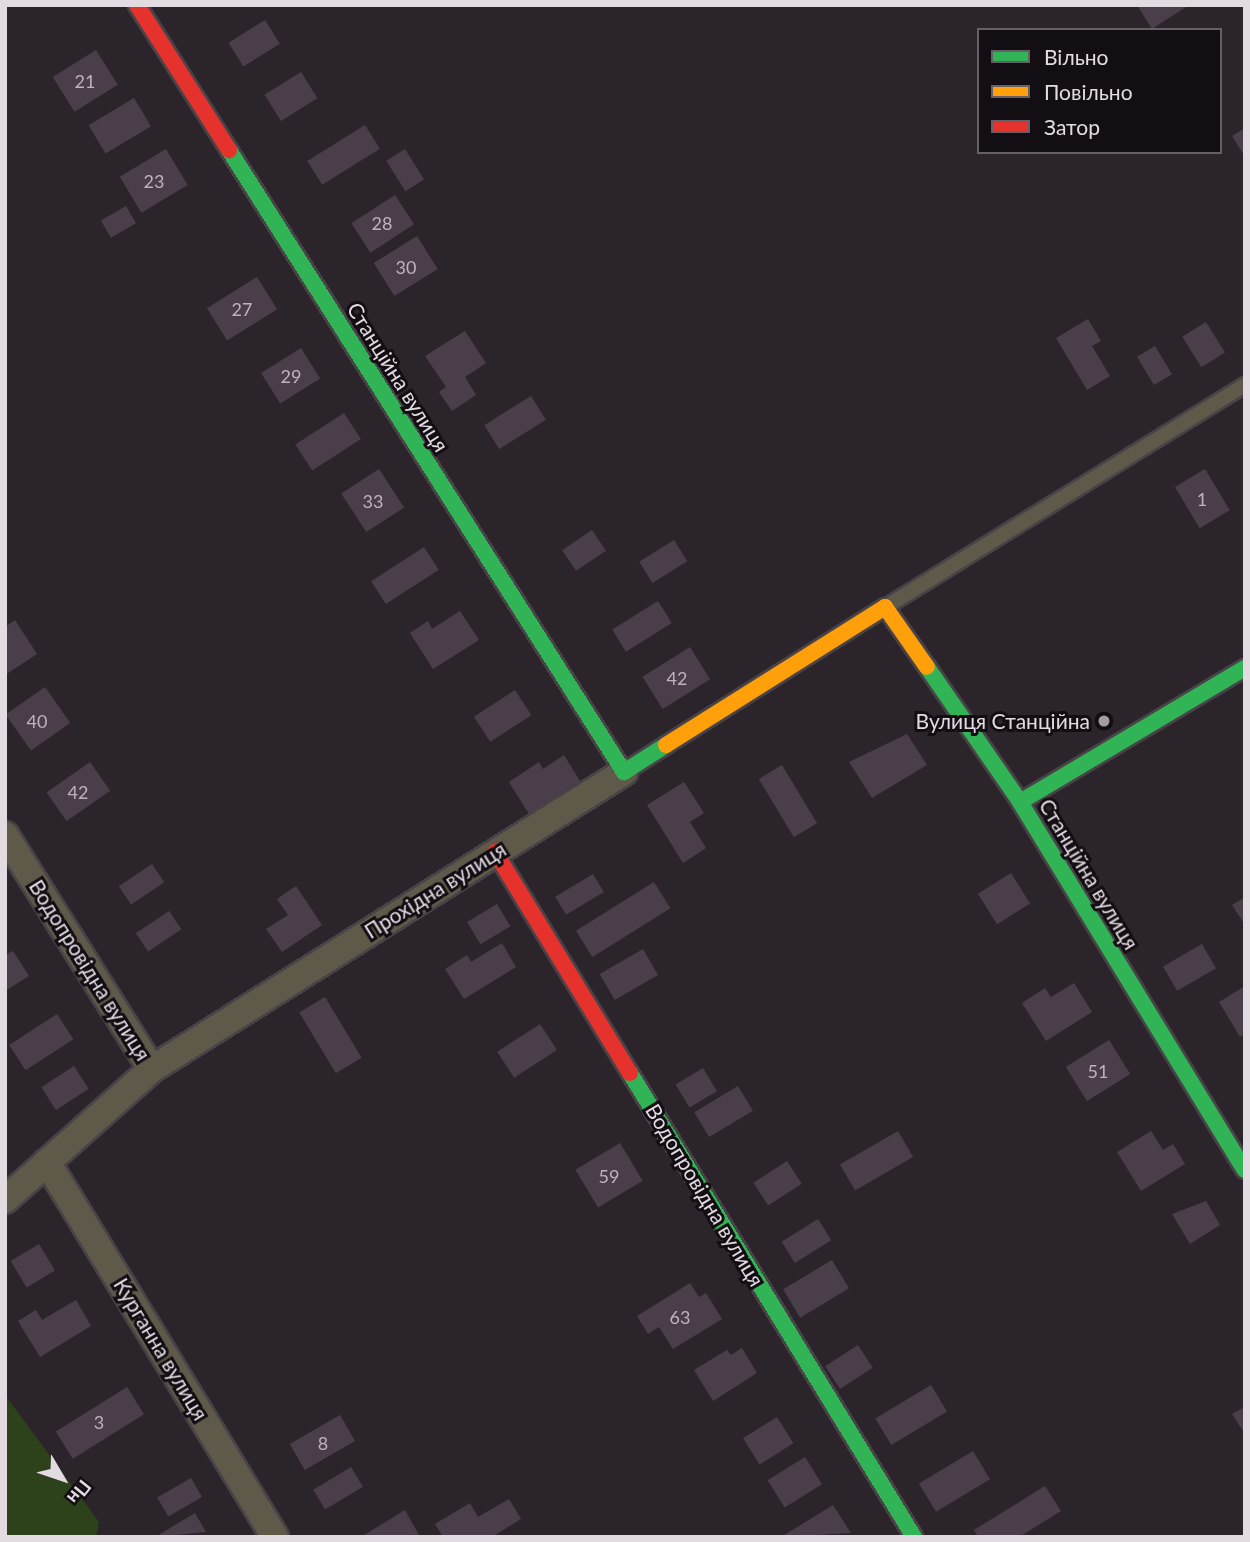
<!DOCTYPE html>
<meta charset="utf-8">
<style>
body{margin:0}
#map{position:relative;width:1250px;height:1542px;overflow:hidden;background:#2b252b;font-family:Lato,sans-serif}
div>[style]{position:absolute}
[style*='--x']{left:calc(var(--x)*1px);top:calc(var(--y)*1px);width:calc(var(--w)*1px);rotate:calc(var(--a)*1deg)}
.green>*{inset:0;background:#2d421b}
.building>*{inset:0;background:#4b3e4b;transform-origin:0 0}
.roads{filter:drop-shadow(2px 0 #484347) drop-shadow(-2px 0 #484347) drop-shadow(0 2px #484347) drop-shadow(0 -2px #484347)}
.lane>*{height:14px;margin:-7px;padding:0 7px;transform-origin:7px;border-radius:7px;background:#5f594a}
.street>*{height:26px;margin:-13px;padding:0 13px;transform-origin:13px;border-radius:13px;background:#5f594a}
.fast>*{height:16px;margin:-8px;padding:0 8px;transform-origin:8px;border-radius:8px;background:#30b455}
.slow>*{height:16px;margin:-8px;padding:0 8px;transform-origin:8px;border-radius:8px;background:#ff9f0a}
.jam>*{height:16px;margin:-8px;padding:0 8px;transform-origin:8px;border-radius:8px;background:#e5322d}
.dots>*{width:19px;height:19px;translate:-50% -50%;box-sizing:border-box;border:4px solid #130e13;border-radius:50%}
span{translate:-50% -50%;white-space:nowrap;text-align:center;line-height:1.15;-webkit-text-stroke:6px #130e13;paint-order:stroke}
.number-label{font-size:18px;color:#bdb4bc}
.number-label span{-webkit-text-stroke-width:0}
.street-label{font-size:21px;color:#e3dbe2}
.poi-label{font-size:21px;color:#e3dbe2}
.right{translate:-100% -50%;text-align:right}
.frame{position:absolute;inset:0;border:7px solid #e3dbe2;pointer-events:none}
.legend{position:absolute;left:977px;top:28px;width:245px;height:126px;box-sizing:border-box;background:#130e13;border:2px solid #666066;margin:0;padding:9px 12px;list-style:none;font-size:21px;color:#e3dbe2}
.legend li{display:flex;align-items:center;gap:14px;height:35px}
.legend b{width:35px;border:2px solid #666066}
.north{position:absolute;left:28px;top:1444px;width:70px;height:70px;-webkit-text-stroke:5px #130e13;paint-order:stroke;rotate:129deg;font-size:19px;font-weight:700;line-height:28px;text-align:center;color:#e3dbe2}
.north::after{content:'';display:block;margin:auto;width:24px;height:32px;background:#e3dbe2;clip-path:polygon(50% 0,100% 100%,50% 72%,0 100%)}
</style>
<div id="map">
<div class="green">
<i style="clip-path:polygon(5px 1395px,99px 1522px,96px 1537px,5px 1537px)"></i>
</div>
<div class="building">
<i style="clip-path:polygon(1137px 5px,1189px 5px,1152px 29px)"></i>
<i style="left:265px;top:20px;width:28px;height:43px;rotate:58deg"></i>
<i style="left:96px;top:50px;width:41px;height:51px;rotate:58deg"></i>
<i style="left:301px;top:72px;width:31px;height:43px;rotate:58deg"></i>
<i style="left:134px;top:98px;width:33px;height:53px;rotate:59deg"></i>
<i style="left:365px;top:125px;width:28px;height:68px;rotate:58deg"></i>
<i style="clip-path:polygon(1245px 128px,1245px 157px,1232px 136px)"></i>
<i style="left:166px;top:149px;width:42px;height:54px;rotate:59deg"></i>
<i style="left:405px;top:149px;width:36px;height:22px;rotate:58deg"></i>
<i style="left:395px;top:195px;width:35px;height:52px;rotate:57deg"></i>
<i style="left:126px;top:206px;width:20px;height:29px;rotate:60deg"></i>
<i style="left:417px;top:236px;width:39px;height:51px;rotate:58deg"></i>
<i style="left:257px;top:277px;width:38px;height:59px;rotate:58deg"></i>
<i style="clip-path:polygon(1088px 319px,1101px 341px,1092px 346px,1110px 376px,1087px 390px,1056px 338px)"></i>
<i style="left:1206px;top:322px;width:36px;height:28px;rotate:58deg"></i>
<i style="clip-path:polygon(465px 331px,486px 363px,465px 377px,476px 395px,452px 411px,439px 392px,446px 387px,425px 356px)"></i>
<i style="left:1155px;top:346px;width:33px;height:21px;rotate:59deg"></i>
<i style="left:301px;top:348px;width:36px;height:47px;rotate:58deg"></i>
<i style="left:531px;top:396px;width:28px;height:55px;rotate:58deg"></i>
<i style="left:344px;top:413px;width:31px;height:58px;rotate:57deg"></i>
<i style="left:379px;top:469px;width:46px;height:45px;rotate:57deg"></i>
<i style="left:1205px;top:469px;width:48px;height:35px;rotate:59deg"></i>
<i style="left:592px;top:530px;width:25px;height:36px;rotate:56deg"></i>
<i style="left:674px;top:540px;width:25px;height:41px;rotate:58deg"></i>
<i style="left:424px;top:547px;width:27px;height:63px;rotate:57deg"></i>
<i style="left:658px;top:601px;width:26px;height:54px;rotate:58deg"></i>
<i style="clip-path:polygon(460px 611px,479px 640px,433px 669px,410px 633px,428px 621px,432px 629px)"></i>
<i style="clip-path:polygon(15px 620px,37px 654px,5px 675px,5px 627px)"></i>
<i style="left:690px;top:647px;width:38px;height:56px;rotate:58deg"></i>
<i style="left:45px;top:687px;width:44px;height:48px;rotate:55deg"></i>
<i style="left:515px;top:690px;width:30px;height:49px;rotate:57deg"></i>
<i style="clip-path:polygon(907px 734px,927px 765px,872px 798px,849px 762px)"></i>
<i style="clip-path:polygon(564px 755px,580px 781px,529px 814px,509px 782px,539px 762px,543px 769px)"></i>
<i style="left:90px;top:762px;width:35px;height:53px;rotate:55deg"></i>
<i style="left:782px;top:765px;width:68px;height:27px;rotate:59deg"></i>
<i style="clip-path:polygon(684px 782px,704px 813px,690px 822px,706px 848px,683px 863px,647px 805px)"></i>
<i style="left:152px;top:864px;width:22px;height:40px;rotate:56deg"></i>
<i style="left:1011px;top:873px;width:36px;height:39px;rotate:58deg"></i>
<i style="left:593px;top:874px;width:21px;height:44px;rotate:59deg"></i>
<i style="left:654px;top:882px;width:31px;height:92px;rotate:58deg"></i>
<i style="clip-path:polygon(296px 886px,322px 925px,282px 952px,266px 929px,288px 915px,277px 899px)"></i>
<i style="clip-path:polygon(1245px 897px,1245px 925px,1232px 905px)"></i>
<i style="left:497px;top:904px;width:26px;height:35px;rotate:59deg"></i>
<i style="left:169px;top:911px;width:22px;height:40px;rotate:56deg"></i>
<i style="clip-path:polygon(502px 943px,516px 967px,464px 999px,445px 969px,467px 955px,471px 962px)"></i>
<i style="left:1202px;top:944px;width:28px;height:45px;rotate:60deg"></i>
<i style="left:643px;top:949px;width:30px;height:50px;rotate:60deg"></i>
<i style="clip-path:polygon(13px 951px,29px 976px,5px 991px,5px 955px)"></i>
<i style="clip-path:polygon(1074px 983px,1092px 1012px,1046px 1041px,1022px 1003px,1045px 988px,1051px 997px)"></i>
<i style="clip-path:polygon(1245px 986px,1245px 1034px,1240px 1037px,1219px 1002px)"></i>
<i style="left:325px;top:997px;width:71px;height:30px;rotate:59deg"></i>
<i style="left:57px;top:1014px;width:30px;height:57px;rotate:57deg"></i>
<i style="left:540px;top:1024px;width:31px;height:51px;rotate:57deg"></i>
<i style="left:1109px;top:1040px;width:40px;height:51px;rotate:58deg"></i>
<i style="left:74px;top:1066px;width:27px;height:39px;rotate:57deg"></i>
<i style="left:703px;top:1068px;width:27px;height:32px;rotate:59deg"></i>
<i style="left:738px;top:1086px;width:29px;height:51px;rotate:59deg"></i>
<i style="left:898px;top:1131px;width:30px;height:67px;rotate:60deg"></i>
<i style="clip-path:polygon(1151px 1131px,1163px 1150px,1173px 1144px,1185px 1164px,1141px 1191px,1117px 1152px)"></i>
<i style="left:620px;top:1143px;width:44px;height:52px;rotate:59deg"></i>
<i style="left:787px;top:1161px;width:27px;height:40px;rotate:57deg"></i>
<i style="clip-path:polygon(1206px 1201px,1220px 1225px,1190px 1244px,1172px 1214px)"></i>
<i style="left:818px;top:1219px;width:25px;height:43px;rotate:58deg"></i>
<i style="left:39px;top:1244px;width:31px;height:33px;rotate:59deg"></i>
<i style="left:832px;top:1260px;width:33px;height:57px;rotate:59deg"></i>
<i style="clip-path:polygon(690px 1283px,699px 1297px,706px 1293px,722px 1319px,673px 1349px,659px 1327px,648px 1334px,637px 1316px)"></i>
<i style="clip-path:polygon(76px 1300px,91px 1326px,40px 1357px,18px 1321px,36px 1310px,42px 1320px)"></i>
<i style="left:858px;top:1345px;width:27px;height:39px;rotate:57deg"></i>
<i style="clip-path:polygon(742px 1348px,757px 1373px,713px 1401px,694px 1370px,727px 1350px,731px 1355px)"></i>
<i style="left:931px;top:1385px;width:31px;height:65px;rotate:59deg"></i>
<i style="left:127px;top:1387px;width:32px;height:84px;rotate:58deg"></i>
<i style="clip-path:polygon(1245px 1407px,1245px 1434px,1232px 1414px)"></i>
<i style="left:340px;top:1415px;width:30px;height:58px;rotate:60deg"></i>
<i style="left:777px;top:1417px;width:31px;height:40px;rotate:58deg"></i>
<i style="left:973px;top:1451px;width:33px;height:63px;rotate:59deg"></i>
<i style="left:805px;top:1457px;width:32px;height:44px;rotate:58deg"></i>
<i style="left:351px;top:1467px;width:23px;height:44px;rotate:59deg"></i>
<i style="left:191px;top:1478px;width:22px;height:39px;rotate:60deg"></i>
<i style="clip-path:polygon(1045px 1486px,1061px 1511px,1019px 1537px,978px 1537px,974px 1530px)"></i>
<i style="clip-path:polygon(509px 1499px,521px 1519px,492px 1537px,443px 1537px,435px 1524px,470px 1503px,478px 1517px)"></i>
<i style="clip-path:polygon(833px 1505px,851px 1533px,781px 1537px)"></i>
<i style="clip-path:polygon(405px 1510px,420px 1537px,361px 1537px)"></i>
<i style="clip-path:polygon(195px 1513px,206px 1532px,155px 1537px)"></i>
</div>
<div class="roads">
<div class="lane">
<i style="--x:887;--y:606;--w:421;--a:-31.7"></i>
</div>
<div class="street">
<i style="--x:5;--y:835;--w:276;--a:57.9"></i>
<i style="--x:47;--y:1162;--w:439;--a:58.7"></i>
<i style="--x:5;--y:1200;--w:197;--a:-41.7"></i>
<i style="--x:152;--y:1069;--w:558;--a:-32.18"></i>
</div>
<div class="fast">
<i style="--x:229;--y:150;--w:737;--a:57.58"></i>
<i style="--x:624;--y:772;--w:50;--a:-32.7"></i>
<i style="--x:927;--y:667;--w:164;--a:55.4"></i>
<i style="--x:1020;--y:802;--w:431;--a:58.6"></i>
<i style="--x:1020;--y:802;--w:262;--a:-30.8"></i>
<i style="--x:630;--y:1073;--w:544;--a:58.53"></i>
</div>
<div class="slow">
<i style="--x:666;--y:745;--w:259;--a:-32.2"></i>
<i style="--x:885;--y:607;--w:73;--a:55"></i>
</div>
<div class="jam">
<i style="--x:137;--y:5;--w:172;--a:57.6"></i>
<i style="--x:495;--y:852;--w:259;--a:58.6"></i>
</div>
</div>
<div class="dots">
<i style="left:1104px;top:721px;background:#a39ba2"></i>
</div>
<div class="number-label">
<span style="left:85px;top:81px">21</span>
<span style="left:154px;top:181px">23</span>
<span style="left:382px;top:223px">28</span>
<span style="left:406px;top:267px">30</span>
<span style="left:242px;top:309px">27</span>
<span style="left:291px;top:376px">29</span>
<span style="left:1202px;top:499px">1</span>
<span style="left:373px;top:501px">33</span>
<span style="left:677px;top:678px">42</span>
<span style="left:37px;top:721px">40</span>
<span style="left:78px;top:792px">42</span>
<span style="left:1098px;top:1071px">51</span>
<span style="left:609px;top:1176px">59</span>
<span style="left:680px;top:1317px">63</span>
<span style="left:99px;top:1422px">3</span>
<span style="left:323px;top:1443px">8</span>
</div>
<div class="street-label">
<span style="left:398px;top:377px;rotate:58deg">Станційна вулиця</span>
<span style="left:1089px;top:874px;rotate:59deg">Станційна вулиця</span>
<span style="left:435px;top:890px;rotate:-32deg">Прохідна вулиця</span>
<span style="left:90px;top:970px;rotate:58deg">Водопровідна вулиця</span>
<span style="left:705px;top:1195px;rotate:59deg">Водопровідна вулиця</span>
<span style="left:161px;top:1349px;rotate:59deg">Курганна вулиця</span>
</div>
<div class="poi-label">
<span class="right" style="left:1090px;top:721px">Вулиця Станційна</span>
</div>
<div class="frame"></div>
<ul class="legend">
<li><b style="height:9px;background:#30b455"></b>Вільно</li>
<li><b style="height:9px;background:#ff9f0a"></b>Повільно</li>
<li><b style="height:9px;background:#e5322d"></b>Затор</li>
</ul>
<div class="north">Пн</div>
</div>
